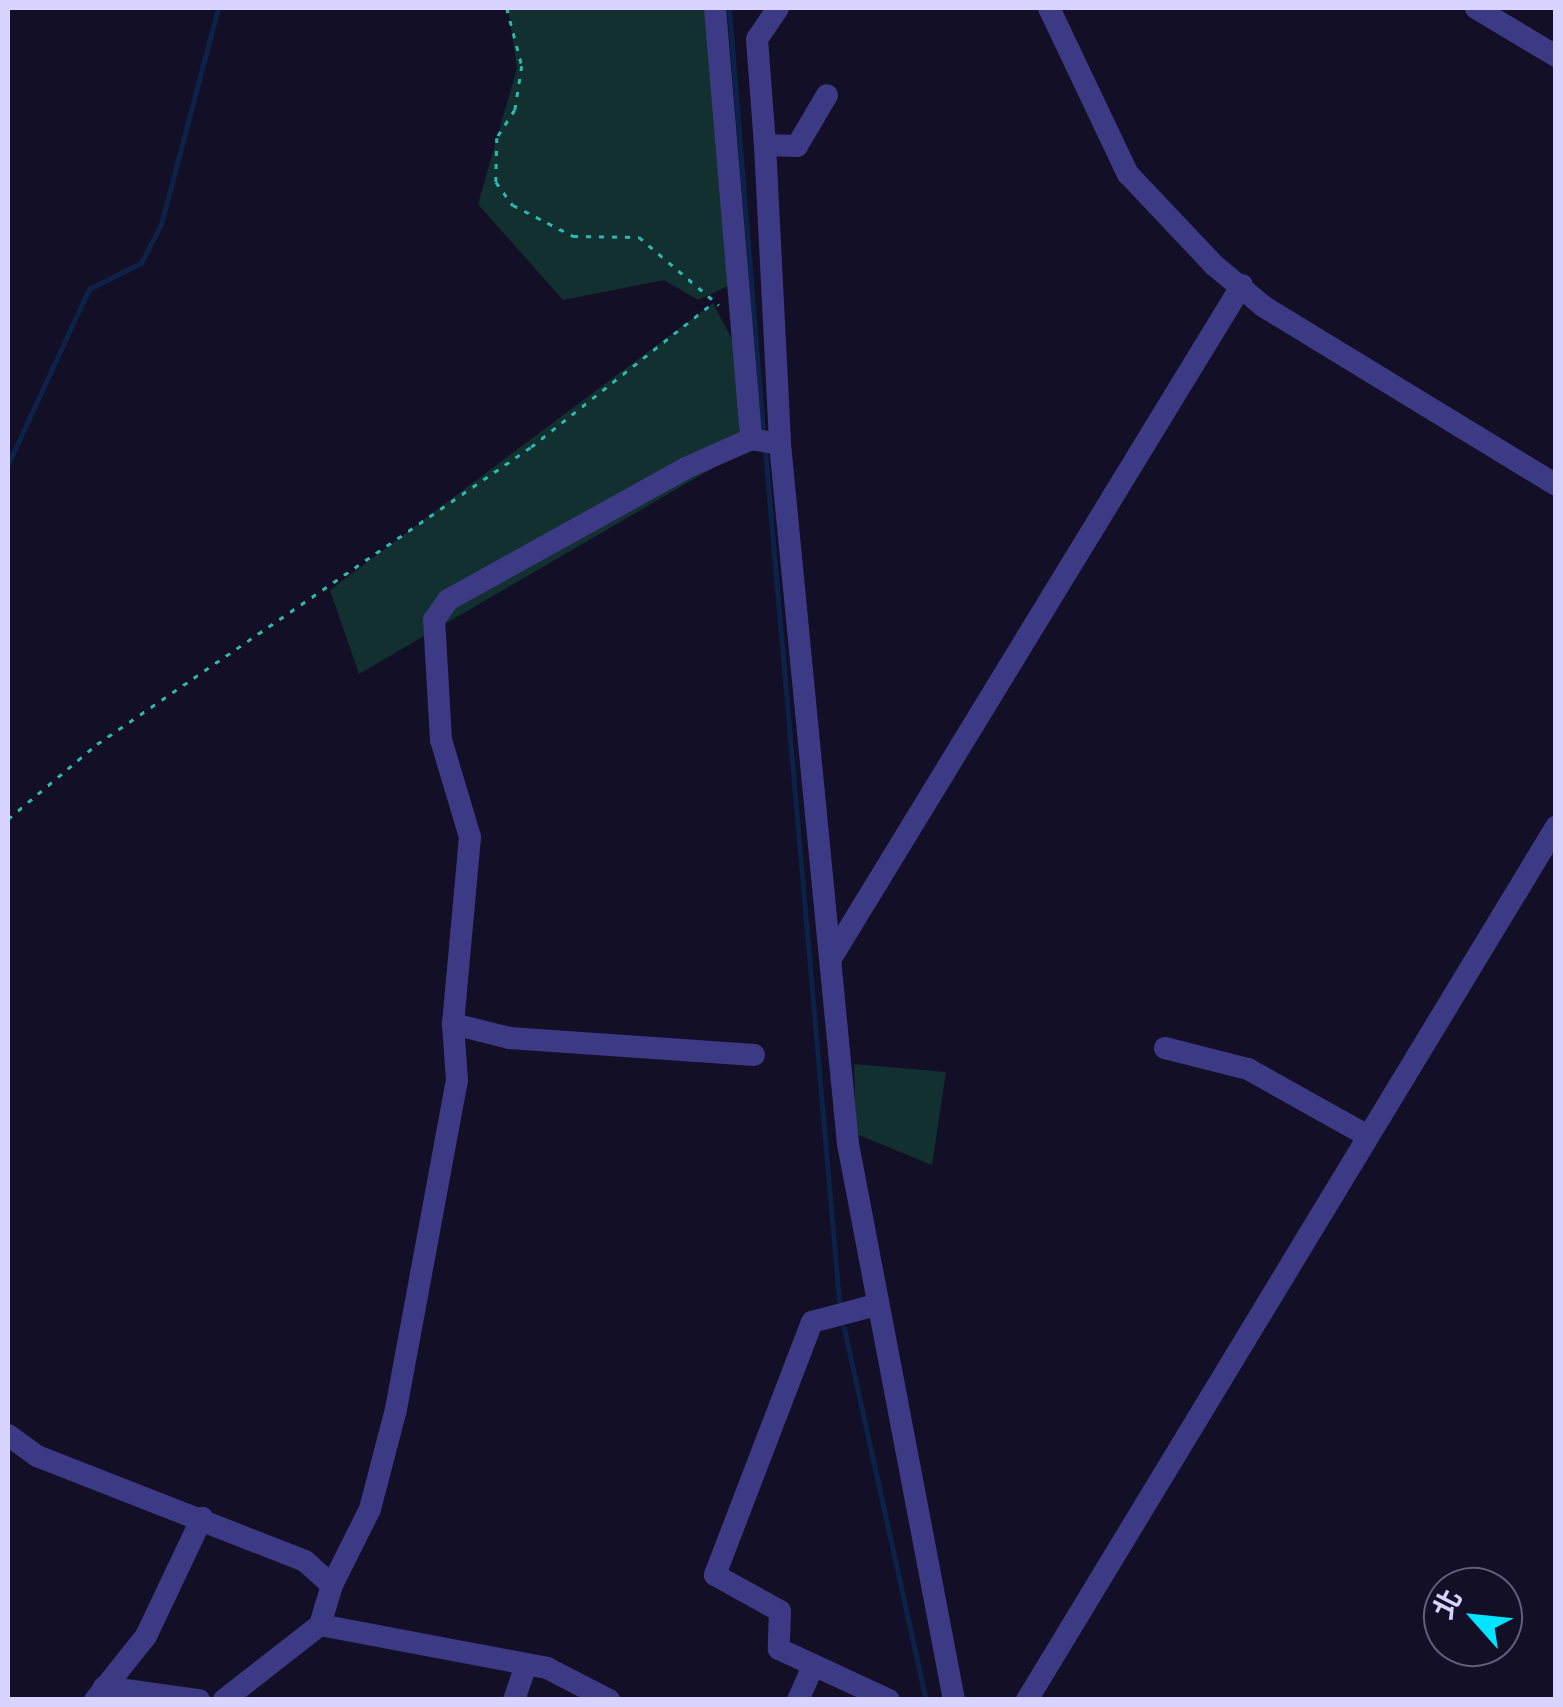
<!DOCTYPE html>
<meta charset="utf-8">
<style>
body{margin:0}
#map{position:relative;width:1563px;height:1707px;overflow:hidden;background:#130f26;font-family:Raleway,"Noto Sans TC",sans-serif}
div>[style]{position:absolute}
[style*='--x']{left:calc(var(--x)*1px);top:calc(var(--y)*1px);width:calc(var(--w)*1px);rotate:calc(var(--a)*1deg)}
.green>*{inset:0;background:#12302f}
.stream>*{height:5px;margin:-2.5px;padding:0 2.5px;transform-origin:2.5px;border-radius:2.5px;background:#0c2248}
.path>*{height:2.5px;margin-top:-1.25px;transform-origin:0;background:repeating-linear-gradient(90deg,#2fb8b0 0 5px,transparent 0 13px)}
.minor>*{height:22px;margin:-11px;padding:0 11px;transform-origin:11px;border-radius:11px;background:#3d3a85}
span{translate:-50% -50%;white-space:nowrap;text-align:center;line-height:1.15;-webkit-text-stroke:10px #130f26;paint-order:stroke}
.frame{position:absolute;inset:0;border:10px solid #d9d4ff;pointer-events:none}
.north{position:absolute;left:1423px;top:1567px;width:100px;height:100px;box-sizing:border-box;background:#130f26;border:2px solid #625e7d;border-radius:50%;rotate:297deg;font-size:28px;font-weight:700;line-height:40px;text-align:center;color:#d9d4ff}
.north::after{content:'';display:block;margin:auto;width:35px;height:45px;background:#00e5ff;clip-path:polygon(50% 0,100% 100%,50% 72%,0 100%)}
</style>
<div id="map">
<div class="green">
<i style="clip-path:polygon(508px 8px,705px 8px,728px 286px,698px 300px,664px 280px,563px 300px,478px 204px,517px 68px)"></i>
<i style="clip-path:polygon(713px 303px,745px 364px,737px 454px,359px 674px,330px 590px)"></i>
<i style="clip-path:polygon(854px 1064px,946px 1072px,932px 1165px,856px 1134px)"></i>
</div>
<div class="stream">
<i style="--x:729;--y:8;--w:420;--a:85.4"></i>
<i style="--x:765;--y:451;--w:852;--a:85.02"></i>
<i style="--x:8;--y:464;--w:193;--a:-65.2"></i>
<i style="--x:89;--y:289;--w:58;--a:-26.6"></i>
<i style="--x:141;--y:263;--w:44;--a:-62.9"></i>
<i style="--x:161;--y:224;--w:223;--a:-75.2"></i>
<i style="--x:844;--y:1328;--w:381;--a:77.6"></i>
</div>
<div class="path">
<i style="--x:507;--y:8;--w:60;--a:75.5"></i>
<i style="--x:522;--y:66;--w:45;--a:99"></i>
<i style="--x:515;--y:110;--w:33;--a:123"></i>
<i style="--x:497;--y:138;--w:44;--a:91.3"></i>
<i style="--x:496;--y:182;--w:29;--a:54"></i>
<i style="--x:513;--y:205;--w:68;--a:27.3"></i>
<i style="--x:573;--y:236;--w:66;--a:0.9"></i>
<i style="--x:639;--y:237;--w:105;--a:40.4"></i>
<i style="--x:8;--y:819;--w:116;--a:-40.1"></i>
<i style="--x:97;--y:744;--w:526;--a:-34.39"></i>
<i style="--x:531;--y:447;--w:232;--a:-38.4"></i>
</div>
<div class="minor">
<i style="--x:715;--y:8;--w:433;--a:85.2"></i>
<i style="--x:778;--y:8;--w:37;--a:124"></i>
<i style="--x:757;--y:39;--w:106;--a:85.7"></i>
<i style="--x:765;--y:145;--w:32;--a:2"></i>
<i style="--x:797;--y:146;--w:59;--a:-59.5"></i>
<i style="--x:1049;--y:8;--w:184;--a:64.6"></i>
<i style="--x:1128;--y:174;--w:125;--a:46.6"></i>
<i style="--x:1214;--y:265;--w:64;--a:39.9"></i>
<i style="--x:1263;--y:306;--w:343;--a:31.4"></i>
<i style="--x:1476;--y:8;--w:93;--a:31"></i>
<i style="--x:765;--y:145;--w:299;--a:87.1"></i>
<i style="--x:780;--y:444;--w:703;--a:84.45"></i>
<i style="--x:848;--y:1144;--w:566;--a:79.21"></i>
<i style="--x:833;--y:955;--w:785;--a:-58.6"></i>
<i style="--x:1165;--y:1048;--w:86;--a:14.2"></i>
<i style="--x:1248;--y:1069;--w:137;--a:29.2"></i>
<i style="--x:754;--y:1055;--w:245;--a:-176"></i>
<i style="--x:510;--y:1038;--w:59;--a:-166.2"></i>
<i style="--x:453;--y:1024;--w:188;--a:-84.8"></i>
<i style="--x:470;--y:837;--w:101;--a:-106.6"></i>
<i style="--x:441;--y:740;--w:120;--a:-93.3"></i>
<i style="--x:434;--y:620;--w:24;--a:-55"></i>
<i style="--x:448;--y:600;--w:272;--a:-29"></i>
<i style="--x:686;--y:468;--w:71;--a:-24"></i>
<i style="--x:751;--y:439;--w:29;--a:10"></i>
<i style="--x:876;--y:1305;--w:66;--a:165.1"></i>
<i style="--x:812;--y:1322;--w:271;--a:111"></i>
<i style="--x:715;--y:1575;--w:74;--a:29"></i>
<i style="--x:780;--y:1611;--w:38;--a:92"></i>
<i style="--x:779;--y:1649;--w:121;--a:24.9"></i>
<i style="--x:8;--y:1435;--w:36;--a:36"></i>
<i style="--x:37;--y:1456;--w:288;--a:21.4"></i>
<i style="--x:305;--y:1561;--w:36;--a:42"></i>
<i style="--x:332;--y:1585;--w:42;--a:106.7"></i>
<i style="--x:332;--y:1585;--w:85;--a:-63.4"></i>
<i style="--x:370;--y:1509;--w:103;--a:-75.4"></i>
<i style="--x:396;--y:1409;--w:334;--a:-79.5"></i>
<i style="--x:457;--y:1081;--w:57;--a:-94"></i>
<i style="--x:104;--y:1687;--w:96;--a:7.8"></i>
<i style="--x:95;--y:1700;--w:82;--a:-51.4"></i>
<i style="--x:146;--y:1636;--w:131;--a:-64.6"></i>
<i style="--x:224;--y:1700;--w:122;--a:-38"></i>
<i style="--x:320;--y:1625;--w:231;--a:10.7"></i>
<i style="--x:547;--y:1668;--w:70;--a:27.3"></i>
<i style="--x:514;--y:1700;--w:34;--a:-71"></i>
<i style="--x:798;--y:1700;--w:36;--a:-66"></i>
<i style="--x:1027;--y:1700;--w:1021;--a:-58.79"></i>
</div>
<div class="frame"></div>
<div class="north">北</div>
</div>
